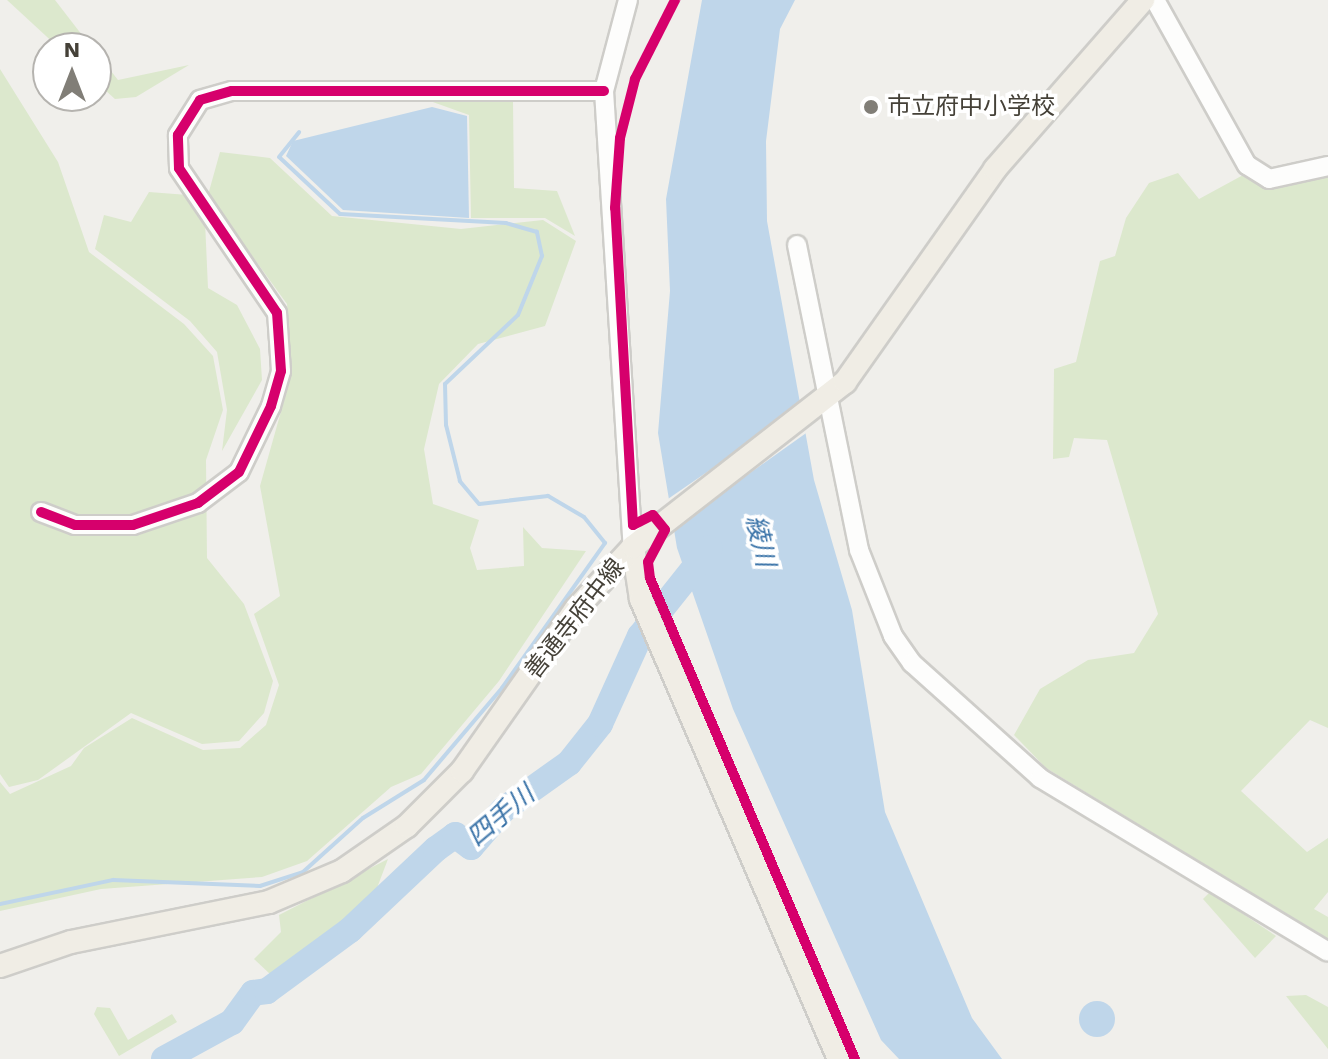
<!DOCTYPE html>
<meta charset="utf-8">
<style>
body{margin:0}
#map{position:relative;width:1328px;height:1059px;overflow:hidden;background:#f0efeb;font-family:"Work Sans","Noto Sans JP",sans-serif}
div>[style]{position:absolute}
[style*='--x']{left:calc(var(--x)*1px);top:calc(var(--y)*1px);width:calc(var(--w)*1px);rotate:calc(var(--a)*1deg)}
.green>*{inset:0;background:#dce8cd}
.water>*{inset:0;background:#bfd6ea}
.round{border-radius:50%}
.pier>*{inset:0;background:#f0efeb}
.stream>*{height:4px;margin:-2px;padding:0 2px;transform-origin:2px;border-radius:2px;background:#bfd6ea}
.river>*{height:26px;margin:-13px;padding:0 13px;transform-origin:13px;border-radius:13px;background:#bfd6ea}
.roads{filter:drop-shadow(2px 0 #cecdc9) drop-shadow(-2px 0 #cecdc9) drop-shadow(0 2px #cecdc9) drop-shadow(0 -2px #cecdc9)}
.minor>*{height:18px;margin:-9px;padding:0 9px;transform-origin:9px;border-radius:9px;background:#fdfdfc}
.major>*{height:22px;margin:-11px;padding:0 11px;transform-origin:11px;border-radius:11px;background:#f0ede5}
.cycleway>*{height:10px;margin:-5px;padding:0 5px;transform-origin:5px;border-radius:5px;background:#d6006c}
.dots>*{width:22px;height:22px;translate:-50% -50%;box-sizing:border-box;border:4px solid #fff;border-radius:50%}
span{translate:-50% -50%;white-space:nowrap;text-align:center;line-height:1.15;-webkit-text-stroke:7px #fff;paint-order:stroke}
.poi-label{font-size:24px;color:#454138}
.left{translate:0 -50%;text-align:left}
.street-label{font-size:24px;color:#454138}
.water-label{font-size:26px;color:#3a73a8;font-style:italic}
.north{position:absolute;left:32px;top:32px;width:80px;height:80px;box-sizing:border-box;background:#fff;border:2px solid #b5b3af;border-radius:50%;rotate:0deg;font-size:22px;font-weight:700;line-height:32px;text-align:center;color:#454138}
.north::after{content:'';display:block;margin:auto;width:28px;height:36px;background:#817e77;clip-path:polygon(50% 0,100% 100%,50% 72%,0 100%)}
</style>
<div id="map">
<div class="green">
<i style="clip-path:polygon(7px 0,55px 0,92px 48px,59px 48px)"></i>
<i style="clip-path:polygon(96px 52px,118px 80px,189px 65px,136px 97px,115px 99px,96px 82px)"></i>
<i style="clip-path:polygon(0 69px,58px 162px,89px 252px,184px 324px,213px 356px,223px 410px,206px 460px,207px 558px,244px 604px,273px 681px,264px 713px,239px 741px,202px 744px,131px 713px,38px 780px,9px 787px,0 774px)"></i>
<i style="clip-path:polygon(430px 101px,513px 101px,514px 188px,557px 191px,575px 236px,545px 218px,471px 218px,469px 115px)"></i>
<i style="clip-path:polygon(220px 152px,270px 158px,332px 216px,461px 229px,543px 220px,576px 241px,545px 326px,478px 344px,439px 384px,424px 449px,433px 504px,479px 520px,470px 548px,477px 570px,524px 566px,523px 527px,542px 548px,586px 551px,499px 681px,421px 774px,391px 787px,307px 861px,262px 877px,101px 889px,0 911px,0 782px,10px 794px,71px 766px,84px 748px,132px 718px,203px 750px,240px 748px,266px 725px,279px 685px,254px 614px,280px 596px,260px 486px,291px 376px,287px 304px,208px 195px)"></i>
<i style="clip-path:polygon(1328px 171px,1328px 728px,1310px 720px,1241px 791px,1307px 852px,1328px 838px,1328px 892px,1314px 909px,1328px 917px,1328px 940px,1046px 768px,1014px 735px,1040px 689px,1088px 660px,1134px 653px,1158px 614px,1107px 440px,1074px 438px,1069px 457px,1053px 459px,1054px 369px,1076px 362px,1100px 261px,1115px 256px,1126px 218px,1149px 183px,1178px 173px,1199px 199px,1245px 174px)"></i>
<i style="clip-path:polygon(149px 192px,188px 195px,205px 221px,208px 288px,237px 305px,260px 349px,262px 380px,222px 451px,227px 410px,217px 352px,190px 321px,95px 249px,104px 215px,131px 222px)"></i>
<i style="clip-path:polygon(388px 859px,377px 888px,337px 926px,270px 974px,254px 959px,281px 932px,279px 915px)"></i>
<i style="clip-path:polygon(1210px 892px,1276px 936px,1255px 958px,1203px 899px)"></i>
<i style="clip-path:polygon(1306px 995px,1328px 1007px,1328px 1049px,1286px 996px)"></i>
<i style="clip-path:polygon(97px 1007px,110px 1008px,128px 1040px,172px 1014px,177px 1022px,119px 1056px,94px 1014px)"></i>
</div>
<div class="water">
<i style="clip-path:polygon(702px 0,795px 0,780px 29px,766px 141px,767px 221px,814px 480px,852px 610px,885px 812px,972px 1018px,1002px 1059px,899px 1059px,881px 1040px,733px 709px,677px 548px,658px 433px,670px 291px,666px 199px)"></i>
<i style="clip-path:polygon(432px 107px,467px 116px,469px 218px,343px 210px,286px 156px,293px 141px)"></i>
<i class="round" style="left:1079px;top:1001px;width:36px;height:36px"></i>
</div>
<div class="pier">
<i style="clip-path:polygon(804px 405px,809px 431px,670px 530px,665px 501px)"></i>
</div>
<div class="stream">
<i style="--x:0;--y:904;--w:116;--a:-12"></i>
<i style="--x:113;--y:880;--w:147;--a:2.3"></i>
<i style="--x:260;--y:886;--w:45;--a:-18"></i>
<i style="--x:303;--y:872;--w:81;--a:-42"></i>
<i style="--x:363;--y:818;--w:72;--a:-31.9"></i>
<i style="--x:424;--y:780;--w:121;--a:-49.7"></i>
<i style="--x:502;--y:688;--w:178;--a:-54.6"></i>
<i style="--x:605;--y:543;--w:33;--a:-129"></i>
<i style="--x:584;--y:517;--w:42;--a:-149.7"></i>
<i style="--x:548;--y:496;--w:69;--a:173.4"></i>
<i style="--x:479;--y:504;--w:30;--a:-130"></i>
<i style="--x:460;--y:481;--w:58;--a:-104"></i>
<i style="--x:446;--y:425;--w:41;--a:-91.4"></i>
<i style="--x:445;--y:384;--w:100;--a:-43.4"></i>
<i style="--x:518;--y:315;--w:64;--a:-67.9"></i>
<i style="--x:542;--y:256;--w:25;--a:-102"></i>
<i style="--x:537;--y:232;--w:32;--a:-164"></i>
<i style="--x:506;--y:223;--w:166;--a:-176.9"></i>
<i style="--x:340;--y:214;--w:83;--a:-136.9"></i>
<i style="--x:279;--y:157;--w:32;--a:-51"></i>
</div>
<div class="river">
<i style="--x:164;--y:1059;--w:77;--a:-28.6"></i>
<i style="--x:232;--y:1022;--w:36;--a:-54"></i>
<i style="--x:253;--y:993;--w:14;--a:-8"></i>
<i style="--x:267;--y:991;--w:103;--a:-36.3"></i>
<i style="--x:350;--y:930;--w:118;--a:-43.3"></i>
<i style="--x:436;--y:849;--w:24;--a:-36"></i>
<i style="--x:455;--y:835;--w:20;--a:37"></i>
<i style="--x:471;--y:847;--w:49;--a:-49.1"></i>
<i style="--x:503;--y:810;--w:81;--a:-35.5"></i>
<i style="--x:569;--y:763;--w:50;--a:-51.5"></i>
<i style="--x:600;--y:724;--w:97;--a:-65.6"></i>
<i style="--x:640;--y:636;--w:112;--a:-51.5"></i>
</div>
<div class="roads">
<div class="minor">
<i style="--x:628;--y:0;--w:94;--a:104.8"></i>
<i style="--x:604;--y:91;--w:457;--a:86.4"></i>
<i style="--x:1155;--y:0;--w:189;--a:60.9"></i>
<i style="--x:1247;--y:165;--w:26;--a:32"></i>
<i style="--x:1269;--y:179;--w:60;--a:-12.4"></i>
<i style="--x:797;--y:245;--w:311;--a:78.5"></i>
<i style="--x:859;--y:550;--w:92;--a:68.4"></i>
<i style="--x:893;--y:636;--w:33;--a:55"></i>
<i style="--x:912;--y:663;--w:172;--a:41.9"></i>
<i style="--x:1040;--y:778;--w:336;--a:31.1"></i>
<i style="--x:41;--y:512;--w:36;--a:21"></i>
<i style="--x:75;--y:525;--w:58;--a:0"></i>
<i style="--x:133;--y:525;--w:69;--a:-18.7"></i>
<i style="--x:198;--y:503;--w:51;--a:-37.1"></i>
<i style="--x:239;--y:472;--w:73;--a:-64.1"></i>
<i style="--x:271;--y:406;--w:36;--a:-74"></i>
<i style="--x:281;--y:371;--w:58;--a:-93.9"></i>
<i style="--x:277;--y:313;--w:175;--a:-124.1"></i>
<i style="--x:179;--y:168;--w:33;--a:-92"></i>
<i style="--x:178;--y:135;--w:41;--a:-57.8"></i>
<i style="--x:200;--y:100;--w:33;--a:-16"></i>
<i style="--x:232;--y:91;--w:372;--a:0"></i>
</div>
<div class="major">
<i style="--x:633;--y:547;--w:53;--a:81.3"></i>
<i style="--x:641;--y:599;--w:501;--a:66.71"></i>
<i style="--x:0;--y:966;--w:75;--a:-18.7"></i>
<i style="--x:71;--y:942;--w:202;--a:-11.4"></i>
<i style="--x:269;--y:902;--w:79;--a:-23"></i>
<i style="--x:342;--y:871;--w:79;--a:-34.7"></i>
<i style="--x:407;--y:826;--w:78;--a:-45"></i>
<i style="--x:462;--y:771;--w:198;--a:-54.9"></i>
<i style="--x:576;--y:609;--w:84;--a:-47.4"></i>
<i style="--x:633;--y:547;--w:269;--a:-37.9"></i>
<i style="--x:845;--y:382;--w:261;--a:-54.8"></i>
<i style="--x:995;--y:169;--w:225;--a:-48.8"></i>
</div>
</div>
<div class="cycleway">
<i style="--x:41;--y:512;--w:36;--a:21"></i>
<i style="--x:75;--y:525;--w:58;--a:0"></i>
<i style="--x:133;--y:525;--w:69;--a:-18.7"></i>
<i style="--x:198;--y:503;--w:51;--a:-37.1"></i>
<i style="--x:239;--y:472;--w:73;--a:-64.1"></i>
<i style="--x:271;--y:406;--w:36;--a:-74"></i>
<i style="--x:281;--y:371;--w:58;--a:-93.9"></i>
<i style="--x:277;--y:313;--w:175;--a:-124.1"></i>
<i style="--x:179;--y:168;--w:33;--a:-92"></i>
<i style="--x:178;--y:135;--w:41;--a:-57.8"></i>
<i style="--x:200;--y:100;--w:33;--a:-16"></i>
<i style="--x:232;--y:91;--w:372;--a:0"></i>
<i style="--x:633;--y:525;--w:22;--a:-27"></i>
<i style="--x:653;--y:515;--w:19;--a:51"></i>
<i style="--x:665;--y:530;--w:36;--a:118"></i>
<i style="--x:648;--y:562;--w:16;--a:83"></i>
<i style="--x:650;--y:578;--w:523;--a:66.92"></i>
<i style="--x:633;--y:525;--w:318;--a:-93.2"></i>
<i style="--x:615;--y:208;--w:70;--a:-85.9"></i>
<i style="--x:620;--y:138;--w:61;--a:-75.7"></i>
<i style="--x:635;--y:79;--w:89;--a:-63.1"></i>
</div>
<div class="dots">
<i style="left:871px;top:107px;background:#817e77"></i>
</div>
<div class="poi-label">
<span class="left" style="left:887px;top:107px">市立府中小学校</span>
</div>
<div class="street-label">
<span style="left:575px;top:619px;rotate:-52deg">善通寺府中線</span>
</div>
<div class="water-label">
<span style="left:760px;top:541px;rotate:77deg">綾川</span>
<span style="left:501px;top:816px;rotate:-40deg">四手川</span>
</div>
<div class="north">N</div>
</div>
